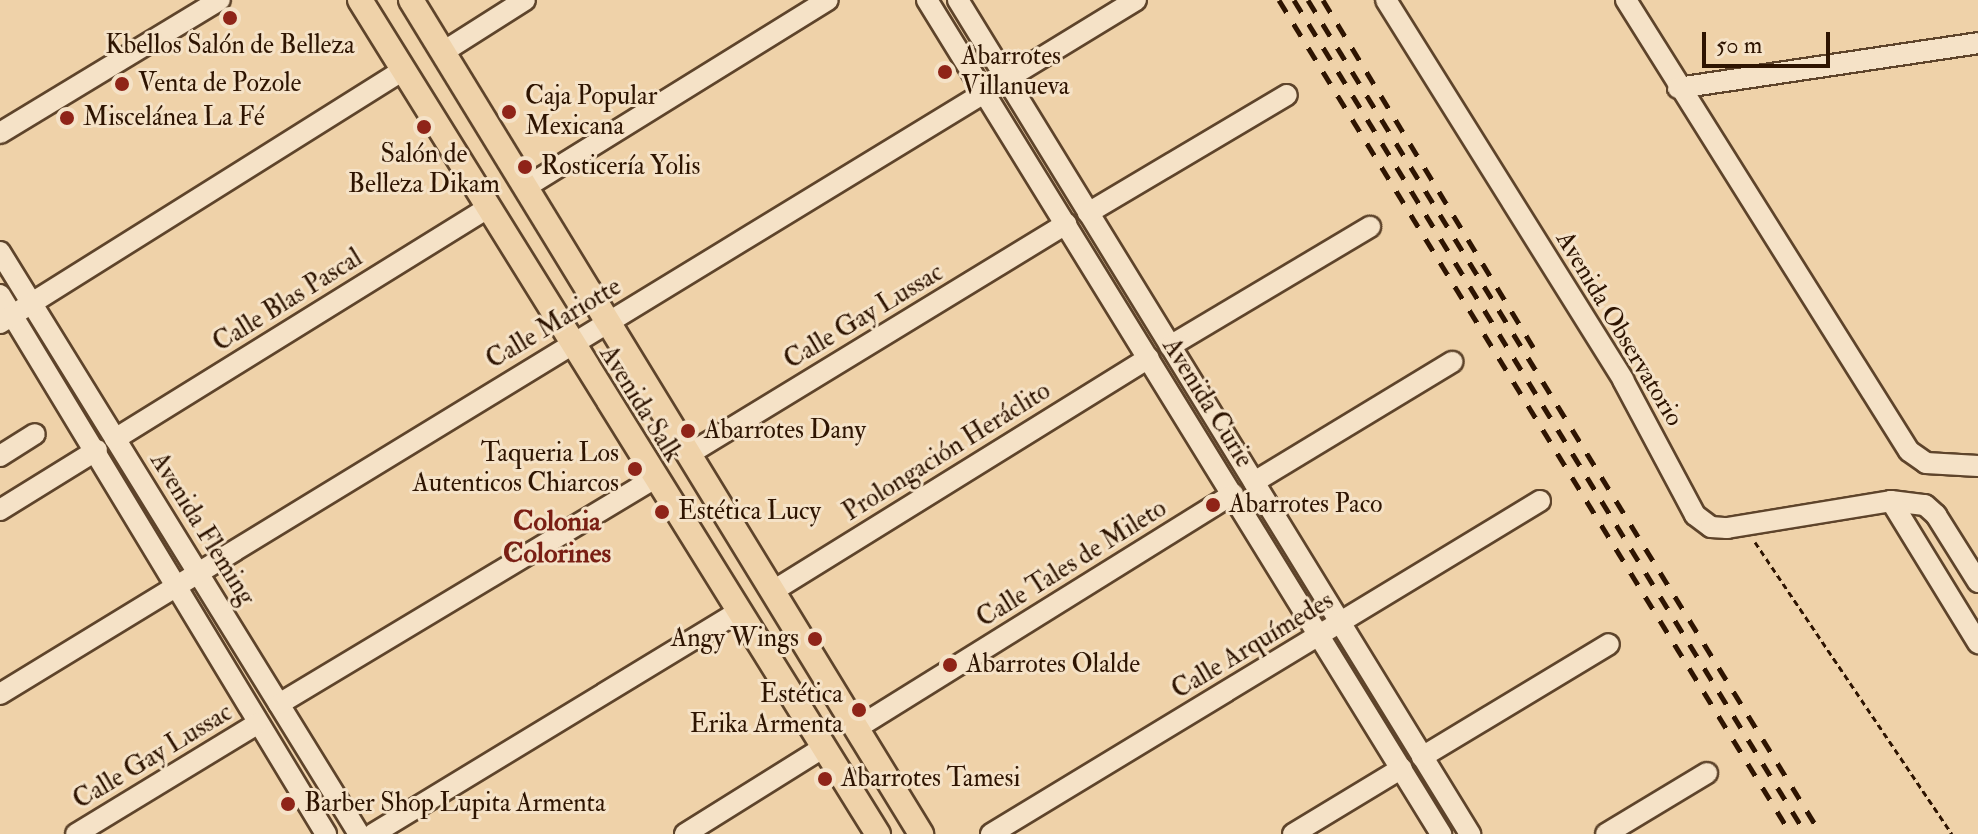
<!DOCTYPE html>
<meta charset="utf-8">
<style>
body{margin:0}
#map{position:relative;width:1978px;height:834px;overflow:hidden;background:#efd2a9;font-family:"IM FELL Double Pica",serif}
div>[style]{position:absolute}
[style*='--x']{left:calc(var(--x)*1px);top:calc(var(--y)*1px);width:calc(var(--w)*1px);rotate:calc(var(--a)*1deg)}
.path>*{height:3px;margin-top:-1.5px;transform-origin:0;background:repeating-linear-gradient(90deg,#2e1401 0 6px,transparent 0 10px)}
.roads{filter:drop-shadow(2px 0 #5e442b) drop-shadow(-2px 0 #5e442b) drop-shadow(0 2px #5e442b) drop-shadow(0 -2px #5e442b)}
.minor>*{height:20px;margin:-10px;padding:0 10px;transform-origin:10px;border-radius:10px;background:#f5e2c7}
.major>*{height:24px;margin:-12px;padding:0 12px;transform-origin:12px;border-radius:12px;background:#efd2a9}
.rail>*{height:5px;margin-top:-2.5px;transform-origin:0;background:repeating-linear-gradient(90deg,#2e1401 0 14px,transparent 0 28px)}
.dots>*{width:22px;height:22px;translate:-50% -50%;box-sizing:border-box;border:4px solid #f5e2c7;border-radius:50%}
span{translate:-50% -50%;white-space:nowrap;text-align:center;line-height:1.15;-webkit-text-stroke:6px #f5e2c7;paint-order:stroke}
.poi-label{font-size:26px;color:#2e1401}
.left{translate:0 -50%;text-align:left}
.right{translate:-100% -50%;text-align:right}
.street-label{font-size:26px;color:#2e1401}
.neighbourhood-label{font-size:28px;color:#7a1f14;font-weight:700}
.scale{position:absolute;left:1702px;top:32px;width:128px;height:36px;box-sizing:border-box;border:4px solid #2e1401;border-top:0;padding-left:10px;font-size:24px;line-height:28px;white-space:nowrap;color:#2e1401;-webkit-text-stroke:6px #f5e2c7;paint-order:stroke}
</style>
<div id="map">
<div class="path">
<i style="--x:1755;--y:542;--w:352;--a:56"></i>
</div>
<div class="roads">
<div class="minor">
<i style="--x:927;--y:0;--w:980;--a:58.35"></i>
<i style="--x:958;--y:0;--w:979;--a:58.45"></i>
<i style="--x:1386;--y:0;--w:448;--a:58"></i>
<i style="--x:1623;--y:380;--w:153;--a:61.9"></i>
<i style="--x:1695;--y:515;--w:20;--a:37"></i>
<i style="--x:1711;--y:527;--w:16;--a:4"></i>
<i style="--x:1727;--y:528;--w:166;--a:-9.3"></i>
<i style="--x:1891;--y:501;--w:34;--a:7"></i>
<i style="--x:1925;--y:505;--w:15;--a:42"></i>
<i style="--x:1936;--y:515;--w:79;--a:57.9"></i>
<i style="--x:1626;--y:0;--w:532;--a:57.89"></i>
<i style="--x:1909;--y:451;--w:21;--a:35"></i>
<i style="--x:1926;--y:463;--w:52;--a:3.3"></i>
<i style="--x:443;--y:52;--w:97;--a:-32.4"></i>
<i style="--x:1678;--y:88;--w:303;--a:-8.5"></i>
<i style="--x:0;--y:133;--w:257;--a:-31.2"></i>
<i style="--x:526;--y:187;--w:355;--a:-31.8"></i>
<i style="--x:1088;--y:213;--w:231;--a:-30.7"></i>
<i style="--x:0;--y:252;--w:684;--a:58.33"></i>
<i style="--x:0;--y:295;--w:630;--a:58.83"></i>
<i style="--x:0;--y:323;--w:476;--a:-32.1"></i>
<i style="--x:1170;--y:346;--w:233;--a:-30.8"></i>
<i style="--x:115;--y:439;--w:438;--a:-31.8"></i>
<i style="--x:689;--y:454;--w:442;--a:-31.4"></i>
<i style="--x:0;--y:456;--w:41;--a:-32.2"></i>
<i style="--x:1254;--y:482;--w:232;--a:-31.2"></i>
<i style="--x:1891;--y:501;--w:167;--a:58.5"></i>
<i style="--x:0;--y:510;--w:114;--a:-31.7"></i>
<i style="--x:773;--y:591;--w:442;--a:-31.8"></i>
<i style="--x:0;--y:694;--w:1331;--a:-31.42"></i>
<i style="--x:279;--y:704;--w:436;--a:-31"></i>
<i style="--x:857;--y:728;--w:443;--a:-31.9"></i>
<i style="--x:1422;--y:757;--w:218;--a:-31.1"></i>
<i style="--x:76;--y:834;--w:212;--a:-31.3"></i>
<i style="--x:373;--y:834;--w:429;--a:-31.3"></i>
<i style="--x:685;--y:834;--w:164;--a:-32"></i>
<i style="--x:991;--y:834;--w:642;--a:-31.24"></i>
<i style="--x:1293;--y:834;--w:127;--a:-31.2"></i>
<i style="--x:1606;--y:834;--w:118;--a:-31.1"></i>
</div>
<div class="major">
<i style="--x:360;--y:0;--w:982;--a:58.16"></i>
<i style="--x:411;--y:0;--w:978;--a:58.55"></i>
</div>
</div>
<div class="rail">
<i style="--x:1279;--y:0;--w:979;--a:58.45"></i>
<i style="--x:1294;--y:0;--w:979;--a:58.45"></i>
<i style="--x:1308;--y:0;--w:979;--a:58.4"></i>
<i style="--x:1323;--y:0;--w:406;--a:58.8"></i>
</div>
<div class="dots">
<i style="left:230px;top:18px;background:#8f2418"></i>
<i style="left:945px;top:72px;background:#8f2418"></i>
<i style="left:122px;top:84px;background:#8f2418"></i>
<i style="left:509px;top:112px;background:#8f2418"></i>
<i style="left:67px;top:118px;background:#8f2418"></i>
<i style="left:424px;top:127px;background:#8f2418"></i>
<i style="left:525px;top:167px;background:#8f2418"></i>
<i style="left:688px;top:431px;background:#8f2418"></i>
<i style="left:635px;top:469px;background:#8f2418"></i>
<i style="left:1213px;top:505px;background:#8f2418"></i>
<i style="left:662px;top:512px;background:#8f2418"></i>
<i style="left:815px;top:639px;background:#8f2418"></i>
<i style="left:950px;top:665px;background:#8f2418"></i>
<i style="left:859px;top:710px;background:#8f2418"></i>
<i style="left:825px;top:779px;background:#8f2418"></i>
<i style="left:288px;top:804px;background:#8f2418"></i>
</div>
<div class="poi-label">
<span style="left:230px;top:46px">Kbellos Salón de Belleza</span>
<span class="left" style="left:961px;top:72px">Abarrotes<br>Villanueva</span>
<span class="left" style="left:138px;top:84px">Venta de Pozole</span>
<span class="left" style="left:525px;top:112px">Caja Popular<br>Mexicana</span>
<span class="left" style="left:83px;top:118px">Miscelánea La Fé</span>
<span style="left:424px;top:170px">Salón de<br>Belleza Dikam</span>
<span class="left" style="left:541px;top:167px">Rosticería Yolis</span>
<span class="left" style="left:704px;top:431px">Abarrotes Dany</span>
<span class="right" style="left:619px;top:469px">Taqueria Los<br>Autenticos Chiarcos</span>
<span class="left" style="left:1229px;top:505px">Abarrotes Paco</span>
<span class="left" style="left:678px;top:512px">Estética Lucy</span>
<span class="right" style="left:799px;top:639px">Angy Wings</span>
<span class="left" style="left:966px;top:665px">Abarrotes Olalde</span>
<span class="right" style="left:843px;top:710px">Estética<br>Erika Armenta</span>
<span class="left" style="left:841px;top:779px">Abarrotes Tamesi</span>
<span class="left" style="left:304px;top:804px">Barber Shop Lupita Armenta</span>
</div>
<div class="street-label">
<span style="left:288px;top:301px;rotate:-32deg">Calle Blas Pascal</span>
<span style="left:864px;top:317px;rotate:-31deg">Calle Gay Lussac</span>
<span style="left:554px;top:324px;rotate:-31deg">Calle Mariotte</span>
<span style="left:1619px;top:329px;rotate:59deg">Avenida Observatorio</span>
<span style="left:1207px;top:403px;rotate:58deg">Avenida Curie</span>
<span style="left:640px;top:404px;rotate:58deg">Avenida Salk</span>
<span style="left:947px;top:452px;rotate:-32deg">Prolongación Heráclito</span>
<span style="left:202px;top:529px;rotate:58deg">Avenida Fleming</span>
<span style="left:1072px;top:564px;rotate:-32deg">Calle Tales de Mileto</span>
<span style="left:1253px;top:646px;rotate:-31deg">Calle Arquímedes</span>
<span style="left:153px;top:757px;rotate:-31deg">Calle Gay Lussac</span>
</div>
<div class="neighbourhood-label">
<span style="left:557px;top:538px">Colonia<br>Colorines</span>
</div>
<div class="scale">50 m</div>
</div>
